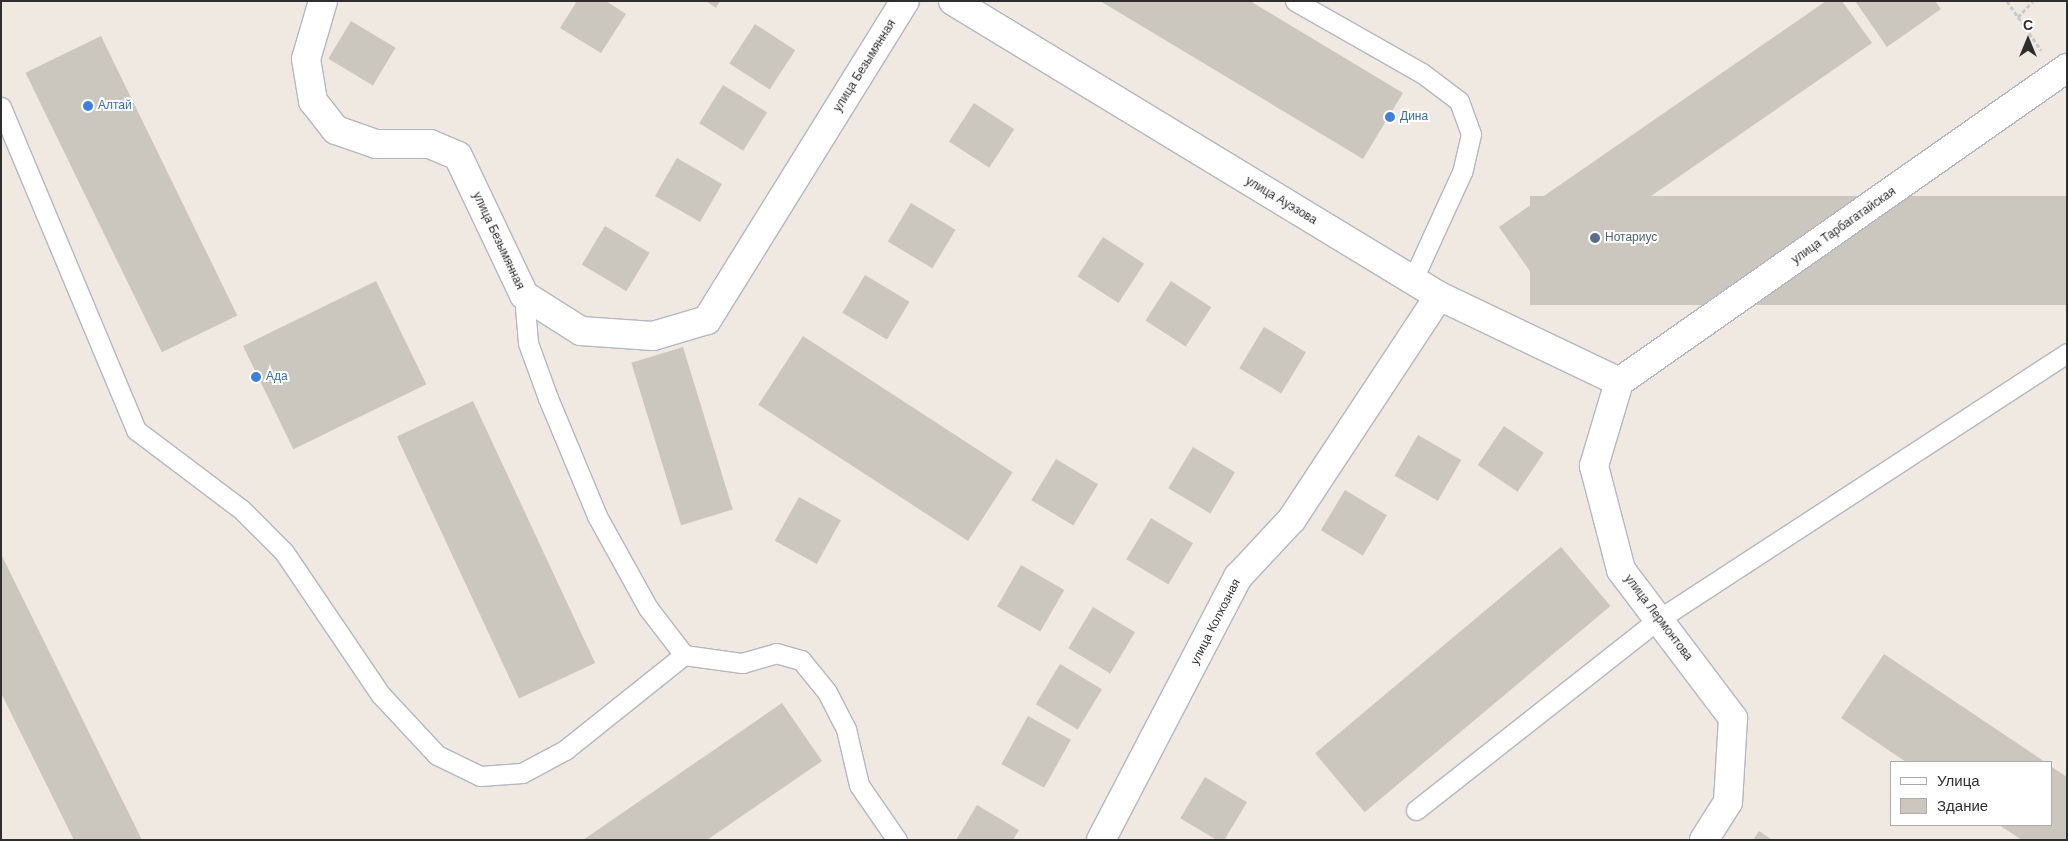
<!DOCTYPE html>
<meta charset="utf-8">
<style>
body{margin:0}
#map{position:relative;width:2068px;height:841px;overflow:hidden;background:#efe9e1;font-family:Helvetica,sans-serif}
div>[style]{position:absolute}
[style*='--x']{left:calc(var(--x)*1px);top:calc(var(--y)*1px);width:calc(var(--w)*1px);rotate:calc(var(--a)*1deg)}
.building>*{inset:0;background:#cbc7bf;transform-origin:0 0}
.path>*{height:3px;margin-top:-1.5px;transform-origin:0;background:repeating-linear-gradient(90deg,#c9c9c9 0 4px,transparent 0 6.5px)}
.roads{filter:drop-shadow(1px 0 #b4b7c1) drop-shadow(-1px 0 #b4b7c1) drop-shadow(0 1px #b4b7c1) drop-shadow(0 -1px #b4b7c1)}
.service>*{height:19px;margin:-9.5px;padding:0 9.5px;transform-origin:9.5px;border-radius:9.5px;background:#fff}
.minor>*{height:28px;margin:-14px;padding:0 14px;transform-origin:14px;border-radius:14px;background:#fff}
.dots>*{width:14px;height:14px;translate:-50% -50%;box-sizing:border-box;border:2px solid #fff;border-radius:50%}
span{translate:-50% -50%;white-space:nowrap;text-align:center;line-height:1.15;-webkit-text-stroke:4px #fff;paint-order:stroke}
.street-label{font-size:12px;color:#2e2e2e}
.shop-label{font-size:12px;color:#366cbe}
.left{translate:0 -50%;text-align:left}
.service-label{font-size:12px;color:#4e5e75}
.frame{position:absolute;inset:0;border:2px solid #2e2e2e;pointer-events:none}
.legend{position:absolute;left:1890px;top:761px;width:162px;height:65px;box-sizing:border-box;background:#fff;border:1px solid #ababab;margin:0;padding:6px 9px;list-style:none;font-size:15px;color:#2e2e2e}
.legend li{display:flex;align-items:center;gap:10px;height:25px}
.legend b{width:25px;border:1px solid #ababab}
.north{position:absolute;left:2003px;top:15px;width:50px;height:50px;-webkit-text-stroke:4px #fff;paint-order:stroke;rotate:0deg;font-size:14px;font-weight:700;line-height:20px;text-align:center;color:#2e2e2e}
.north::after{content:'';display:block;margin:auto;width:18px;height:22px;background:#2e2e2e;clip-path:polygon(50% 0,100% 100%,50% 72%,0 100%)}
</style>
<div id="map">
<div class="building">
<i style="clip-path:polygon(577px 1px,606px 1px,626px 14px,601px 53px,560px 28px)"></i>
<i style="clip-path:polygon(706px 1px,720px 1px,716px 8px)"></i>
<i style="clip-path:polygon(1100px 1px,1250px 1px,1403px 93px,1363px 159px)"></i>
<i style="clip-path:polygon(1826px 1px,1842px 1px,1872px 43px,1534px 277px,1499px 227px)"></i>
<i style="clip-path:polygon(1855px 1px,1935px 1px,1941px 9px,1887px 47px)"></i>
<i style="left:351px;top:21px;width:52px;height:44px;rotate:31deg"></i>
<i style="left:755px;top:24px;width:48px;height:47px;rotate:33deg"></i>
<i style="left:101px;top:36px;width:311px;height:84px;rotate:64deg"></i>
<i style="left:723px;top:85px;width:52px;height:45px;rotate:32deg"></i>
<i style="left:974px;top:103px;width:48px;height:46px;rotate:33deg"></i>
<i style="left:677px;top:158px;width:52px;height:44px;rotate:30deg"></i>
<i style="left:2067px;top:196px;width:109px;height:537px;rotate:90deg"></i>
<i style="left:911px;top:203px;width:52px;height:45px;rotate:31deg"></i>
<i style="left:605px;top:226px;width:52px;height:45px;rotate:31deg"></i>
<i style="left:1103px;top:237px;width:49px;height:47px;rotate:33deg"></i>
<i style="left:865px;top:275px;width:52px;height:44px;rotate:31deg"></i>
<i style="left:376px;top:281px;width:115px;height:148px;rotate:64deg"></i>
<i style="left:1171px;top:281px;width:48px;height:47px;rotate:33deg"></i>
<i style="left:1264px;top:327px;width:49px;height:48px;rotate:31deg"></i>
<i style="left:803px;top:336px;width:250px;height:82px;rotate:33deg"></i>
<i style="left:683px;top:347px;width:170px;height:54px;rotate:73deg"></i>
<i style="left:473px;top:401px;width:289px;height:84px;rotate:65deg"></i>
<i style="left:1504px;top:426px;width:48px;height:47px;rotate:34deg"></i>
<i style="left:1418px;top:435px;width:50px;height:47px;rotate:30deg"></i>
<i style="left:1193px;top:447px;width:49px;height:48px;rotate:31deg"></i>
<i style="left:1056px;top:459px;width:49px;height:48px;rotate:31deg"></i>
<i style="left:1345px;top:490px;width:49px;height:47px;rotate:31deg"></i>
<i style="left:799px;top:497px;width:48px;height:50px;rotate:29deg"></i>
<i style="left:1151px;top:518px;width:49px;height:48px;rotate:31deg"></i>
<i style="left:1561px;top:547px;width:77px;height:321px;rotate:50deg"></i>
<i style="clip-path:polygon(1px 554px,142px 840px,74px 840px,1px 693px)"></i>
<i style="left:1021px;top:565px;width:50px;height:48px;rotate:30deg"></i>
<i style="left:1093px;top:607px;width:49px;height:48px;rotate:31deg"></i>
<i style="clip-path:polygon(1884px 654px,2045px 762px,1906px 762px,1841px 718px)"></i>
<i style="left:1060px;top:664px;width:49px;height:47px;rotate:31deg"></i>
<i style="clip-path:polygon(782px 703px,822px 761px,707px 840px,583px 840px)"></i>
<i style="left:1028px;top:716px;width:49px;height:55px;rotate:29deg"></i>
<i style="clip-path:polygon(2052px 767px,2067px 777px,2067px 840px,2022px 840px,1999px 825px,2052px 825px)"></i>
<i style="left:1205px;top:777px;width:49px;height:48px;rotate:31deg"></i>
<i style="clip-path:polygon(977px 805px,1019px 830px,1013px 840px,956px 840px)"></i>
<i style="clip-path:polygon(1759px 831px,1772px 840px,1753px 840px)"></i>
</div>
<div class="path">
<i style="--x:2007;--y:1;--w:60;--a:55.2"></i>
<i style="--x:2018;--y:17;--w:22;--a:-47"></i>
</div>
<div class="roads">
<div class="service">
<i style="--x:1295;--y:1;--w:146;--a:29.6"></i>
<i style="--x:1422;--y:73;--w:46;--a:37.1"></i>
<i style="--x:1459;--y:101;--w:35;--a:70"></i>
<i style="--x:1471;--y:134;--w:39;--a:103"></i>
<i style="--x:1462;--y:172;--w:120;--a:114.6"></i>
<i style="--x:1;--y:107;--w:350;--a:67.3"></i>
<i style="--x:136;--y:430;--w:131;--a:37"></i>
<i style="--x:241;--y:509;--w:61;--a:45"></i>
<i style="--x:284;--y:552;--w:173;--a:55.9"></i>
<i style="--x:381;--y:695;--w:82;--a:47"></i>
<i style="--x:437;--y:755;--w:48;--a:26"></i>
<i style="--x:480;--y:776;--w:42;--a:-4.1"></i>
<i style="--x:522;--y:773;--w:49;--a:-28.1"></i>
<i style="--x:565;--y:750;--w:152;--a:-38.6"></i>
<i style="--x:524;--y:295;--w:48;--a:85.2"></i>
<i style="--x:528;--y:343;--w:59;--a:70"></i>
<i style="--x:548;--y:398;--w:128;--a:67.4"></i>
<i style="--x:597;--y:516;--w:105;--a:61"></i>
<i style="--x:648;--y:608;--w:59;--a:52.5"></i>
<i style="--x:684;--y:655;--w:59;--a:7.9"></i>
<i style="--x:742;--y:663;--w:35;--a:-16"></i>
<i style="--x:776;--y:653;--w:26;--a:16"></i>
<i style="--x:801;--y:660;--w:41;--a:50.9"></i>
<i style="--x:827;--y:692;--w:42;--a:62.8"></i>
<i style="--x:846;--y:729;--w:57;--a:76.9"></i>
<i style="--x:859;--y:785;--w:67;--a:55.4"></i>
<i style="--x:1416;--y:810;--w:309;--a:-38.2"></i>
<i style="--x:1659;--y:619;--w:487;--a:-33.1"></i>
</div>
<div class="minor">
<i style="--x:323;--y:1;--w:60;--a:106.3"></i>
<i style="--x:306;--y:59;--w:43;--a:80.5"></i>
<i style="--x:313;--y:101;--w:37;--a:52"></i>
<i style="--x:336;--y:130;--w:42;--a:19.3"></i>
<i style="--x:376;--y:144;--w:54;--a:0"></i>
<i style="--x:430;--y:144;--w:30;--a:23"></i>
<i style="--x:458;--y:156;--w:154;--a:64.6"></i>
<i style="--x:524;--y:295;--w:67;--a:32.3"></i>
<i style="--x:581;--y:331;--w:72;--a:4"></i>
<i style="--x:653;--y:336;--w:56;--a:-16.5"></i>
<i style="--x:707;--y:320;--w:375;--a:-58.2"></i>
<i style="--x:953;--y:1;--w:569;--a:31.26"></i>
<i style="--x:1439;--y:296;--w:199;--a:25.5"></i>
<i style="--x:1619;--y:382;--w:547;--a:-35.03"></i>
<i style="--x:1619;--y:382;--w:88;--a:106.6"></i>
<i style="--x:1594;--y:466;--w:107;--a:75.4"></i>
<i style="--x:1621;--y:570;--w:186;--a:52.9"></i>
<i style="--x:1733;--y:718;--w:84;--a:93.4"></i>
<i style="--x:1728;--y:802;--w:45;--a:122.3"></i>
<i style="--x:1101;--y:840;--w:297;--a:-62.5"></i>
<i style="--x:1238;--y:577;--w:79;--a:-47"></i>
<i style="--x:1292;--y:519;--w:267;--a:-56.6"></i>
</div>
</div>
<div class="dots">
<i style="left:88px;top:106px;background:#3f7fe0"></i>
<i style="left:1390px;top:117px;background:#3f7fe0"></i>
<i style="left:1595px;top:238px;background:#5c6f8a"></i>
<i style="left:256px;top:377px;background:#3f7fe0"></i>
</div>
<div class="street-label">
<span style="left:865px;top:66px;rotate:-58deg">улица Безымянная</span>
<span style="left:1281px;top:201px;rotate:31deg">улица Ауэзова</span>
<span style="left:1844px;top:226px;rotate:-35deg">улица Тарбагатайская</span>
<span style="left:498px;top:241px;rotate:65deg">улица Безымянная</span>
<span style="left:1658px;top:618px;rotate:53deg">улица Лермонтова</span>
<span style="left:1216px;top:622px;rotate:-63deg">улица Колхозная</span>
</div>
<div class="shop-label">
<span class="left" style="left:98px;top:106px">Алтай</span>
<span class="left" style="left:1400px;top:117px">Дина</span>
<span class="left" style="left:266px;top:377px">Ада</span>
</div>
<div class="service-label">
<span class="left" style="left:1605px;top:238px">Нотариус</span>
</div>
<div class="frame"></div>
<ul class="legend">
<li><b style="height:6px;background:#fff"></b>Улица</li>
<li><b style="height:14px;background:#cbc7bf"></b>Здание</li>
</ul>
<div class="north">С</div>
</div>
